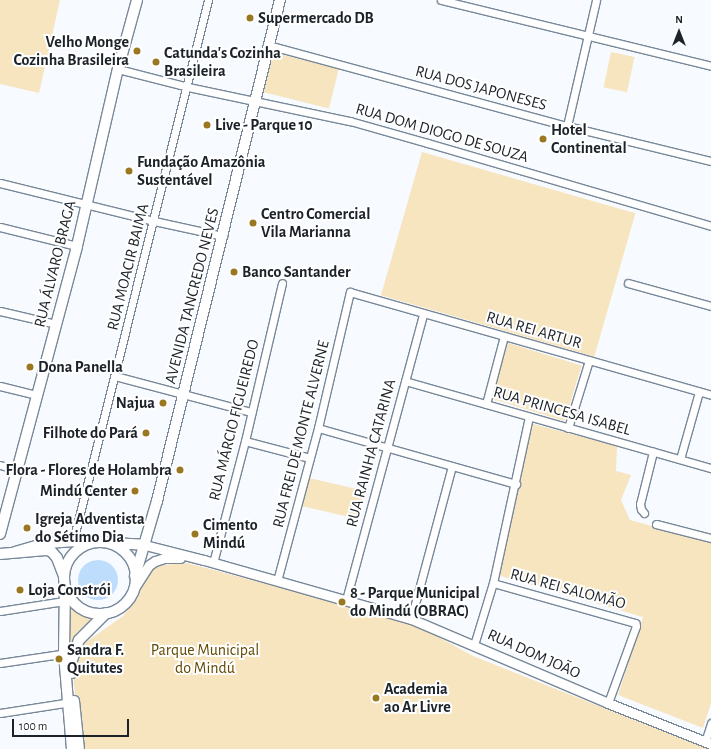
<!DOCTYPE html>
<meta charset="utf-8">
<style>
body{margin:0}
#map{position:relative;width:711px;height:749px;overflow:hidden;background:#f7fafe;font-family:"Alegreya Sans",sans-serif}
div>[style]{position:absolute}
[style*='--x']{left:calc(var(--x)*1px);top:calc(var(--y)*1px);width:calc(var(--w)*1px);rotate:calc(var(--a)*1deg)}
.green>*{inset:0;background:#f7e5bf;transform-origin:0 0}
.water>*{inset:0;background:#beddfd}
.round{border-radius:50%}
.roads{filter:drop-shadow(1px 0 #788899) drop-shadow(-1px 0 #788899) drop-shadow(0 1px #788899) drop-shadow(0 -1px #788899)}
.minor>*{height:7px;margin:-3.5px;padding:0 3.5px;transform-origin:3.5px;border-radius:3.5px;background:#fff}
.tertiary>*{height:9px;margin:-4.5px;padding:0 4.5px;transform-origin:4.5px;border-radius:4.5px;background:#fff}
.secondary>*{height:10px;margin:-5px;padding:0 5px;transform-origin:5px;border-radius:5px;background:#fff}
.secondary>.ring{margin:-5px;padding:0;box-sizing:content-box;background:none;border:10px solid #fff;border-radius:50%}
.dots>*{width:11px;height:11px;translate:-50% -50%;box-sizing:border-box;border:2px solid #fff;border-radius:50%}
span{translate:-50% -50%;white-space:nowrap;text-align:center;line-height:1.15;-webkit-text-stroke:4px #fff;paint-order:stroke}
.poi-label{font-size:16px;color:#1c2229;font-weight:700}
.left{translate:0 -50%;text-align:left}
.right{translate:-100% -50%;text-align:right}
.street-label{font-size:16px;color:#1c2229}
.park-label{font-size:16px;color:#634a04}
.north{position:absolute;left:659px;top:12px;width:40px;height:40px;-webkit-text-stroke:3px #fff;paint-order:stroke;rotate:0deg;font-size:11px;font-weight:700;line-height:16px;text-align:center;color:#1c2229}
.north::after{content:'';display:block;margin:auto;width:14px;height:18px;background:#1c2229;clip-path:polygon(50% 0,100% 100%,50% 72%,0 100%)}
.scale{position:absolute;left:12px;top:719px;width:117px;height:18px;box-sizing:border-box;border:2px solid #1c2229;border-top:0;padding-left:5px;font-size:12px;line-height:14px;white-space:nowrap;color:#1c2229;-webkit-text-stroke:3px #fff;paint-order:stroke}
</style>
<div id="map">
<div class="green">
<i style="clip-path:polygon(0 0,60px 0,39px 93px,0 84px)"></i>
<i style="left:268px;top:51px;width:73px;height:41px;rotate:14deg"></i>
<i style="left:611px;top:52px;width:24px;height:36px;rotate:12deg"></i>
<i style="left:422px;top:152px;width:222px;height:149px;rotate:16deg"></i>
<i style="left:508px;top:343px;width:77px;height:58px;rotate:17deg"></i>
<i style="clip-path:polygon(533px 424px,617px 446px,616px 471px,631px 475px,621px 500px,630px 520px,711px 542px,711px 703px,703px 728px,618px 695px,643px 617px,497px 575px)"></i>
<i style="left:309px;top:478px;width:57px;height:29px;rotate:13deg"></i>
<i style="clip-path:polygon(187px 563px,411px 622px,473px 656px,707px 749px,81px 749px,72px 667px,75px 650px,123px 616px,138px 598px,144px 579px,150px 571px,162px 565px)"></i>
<i style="clip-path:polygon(66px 597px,75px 609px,97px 616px,77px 632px,67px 651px)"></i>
</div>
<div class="water">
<i class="round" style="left:78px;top:560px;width:40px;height:40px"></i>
</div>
<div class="roads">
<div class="minor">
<i style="--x:441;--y:0;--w:278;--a:13.7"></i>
<i style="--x:268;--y:45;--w:310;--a:15.2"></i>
<i style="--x:567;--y:126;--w:148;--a:13.7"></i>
<i style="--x:118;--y:69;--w:72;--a:14.4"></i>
<i style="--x:188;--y:87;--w:166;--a:11.9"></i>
<i style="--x:350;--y:121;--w:81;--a:15.8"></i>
<i style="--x:428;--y:143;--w:295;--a:16.3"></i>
<i style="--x:567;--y:126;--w:129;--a:-77"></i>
<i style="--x:0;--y:183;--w:159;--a:13.9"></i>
<i style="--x:154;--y:221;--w:71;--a:12.3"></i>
<i style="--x:0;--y:227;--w:79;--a:13.9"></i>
<i style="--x:628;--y:283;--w:86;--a:15.5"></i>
<i style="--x:0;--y:311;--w:57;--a:13.1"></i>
<i style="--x:115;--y:376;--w:141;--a:14.8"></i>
<i style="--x:405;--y:381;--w:318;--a:15.9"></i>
<i style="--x:0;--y:386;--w:37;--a:14"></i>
<i style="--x:486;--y:404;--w:70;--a:-75.2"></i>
<i style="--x:318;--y:428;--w:206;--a:15.8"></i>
<i style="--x:568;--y:428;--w:71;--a:-72.8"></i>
<i style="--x:245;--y:441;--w:67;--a:14.7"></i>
<i style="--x:680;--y:459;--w:70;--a:-74.2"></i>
<i style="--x:0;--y:465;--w:18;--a:16"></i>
<i style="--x:644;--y:513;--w:5;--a:-127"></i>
<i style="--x:641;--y:509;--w:5;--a:-101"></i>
<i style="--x:640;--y:504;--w:54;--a:-76"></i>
<i style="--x:656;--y:524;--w:57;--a:14.3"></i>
<i style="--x:73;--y:541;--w:558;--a:-75.99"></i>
<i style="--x:213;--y:563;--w:126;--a:-75.3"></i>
<i style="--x:245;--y:441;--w:162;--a:-76.8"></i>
<i style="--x:277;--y:581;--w:158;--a:-75"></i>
<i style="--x:318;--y:428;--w:140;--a:-76.8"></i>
<i style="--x:350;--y:292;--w:375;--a:15.9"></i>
<i style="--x:493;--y:583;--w:148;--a:15.7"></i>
<i style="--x:635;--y:623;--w:3;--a:72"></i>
<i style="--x:636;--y:626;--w:82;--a:110"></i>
<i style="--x:346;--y:600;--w:296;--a:-74.9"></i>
<i style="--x:0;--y:611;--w:65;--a:-8.9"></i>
<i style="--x:411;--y:619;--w:158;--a:-75"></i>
<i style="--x:474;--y:645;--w:65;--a:-73"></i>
<i style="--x:493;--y:583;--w:170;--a:-77.8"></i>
<i style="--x:0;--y:663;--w:68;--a:-8.5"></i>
<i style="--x:0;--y:713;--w:72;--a:-8.8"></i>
<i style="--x:705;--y:742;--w:20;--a:-72"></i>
</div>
<div class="tertiary">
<i style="--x:145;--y:545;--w:61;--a:14.3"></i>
<i style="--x:204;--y:560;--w:215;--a:15.9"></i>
<i style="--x:411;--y:619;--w:214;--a:23.1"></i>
<i style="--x:608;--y:703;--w:111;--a:21.7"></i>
<i style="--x:134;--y:588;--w:27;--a:-57"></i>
<i style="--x:149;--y:565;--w:7;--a:-34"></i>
<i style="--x:155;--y:561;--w:9;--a:-18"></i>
<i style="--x:164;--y:558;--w:16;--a:0"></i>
</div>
<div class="secondary">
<i style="--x:0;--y:534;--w:298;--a:-75"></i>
<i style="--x:77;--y:246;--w:182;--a:-77"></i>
<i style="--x:118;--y:69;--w:72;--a:-74.6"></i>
<i class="ring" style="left:64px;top:542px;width:62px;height:62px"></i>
<i style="--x:111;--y:543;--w:34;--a:3"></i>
<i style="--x:15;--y:552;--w:33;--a:-16"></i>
<i style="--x:47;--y:543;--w:26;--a:-4"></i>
<i style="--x:73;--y:541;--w:18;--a:3"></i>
<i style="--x:0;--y:554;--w:46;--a:-5"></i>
<i style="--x:46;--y:550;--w:5;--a:11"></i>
<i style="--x:51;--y:551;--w:9;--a:49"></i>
<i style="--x:57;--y:558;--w:19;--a:69"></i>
<i style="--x:135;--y:576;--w:78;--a:-73.7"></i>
<i style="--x:157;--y:501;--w:516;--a:-76.21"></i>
<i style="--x:65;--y:587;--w:67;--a:90.9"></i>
<i style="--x:64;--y:654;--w:95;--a:85.2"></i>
<i style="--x:72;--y:673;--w:13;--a:-90"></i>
<i style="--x:72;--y:660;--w:21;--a:-71"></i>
<i style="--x:79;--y:640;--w:38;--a:-45"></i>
<i style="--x:74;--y:701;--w:48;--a:84.1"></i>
</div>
</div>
<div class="dots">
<i style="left:250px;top:18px;background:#9a7822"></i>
<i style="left:137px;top:51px;background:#9a7822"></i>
<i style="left:156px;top:62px;background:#9a7822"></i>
<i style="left:207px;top:125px;background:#9a7822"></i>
<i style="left:543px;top:139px;background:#9a7822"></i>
<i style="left:129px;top:171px;background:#9a7822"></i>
<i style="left:253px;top:223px;background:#9a7822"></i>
<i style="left:234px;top:272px;background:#9a7822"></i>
<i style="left:30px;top:367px;background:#9a7822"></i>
<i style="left:163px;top:403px;background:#9a7822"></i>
<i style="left:146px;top:433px;background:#9a7822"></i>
<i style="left:180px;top:470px;background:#9a7822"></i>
<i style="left:135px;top:491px;background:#9a7822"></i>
<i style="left:27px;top:528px;background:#9a7822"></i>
<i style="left:195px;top:534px;background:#9a7822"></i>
<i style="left:20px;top:590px;background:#9a7822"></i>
<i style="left:342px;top:602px;background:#9a7822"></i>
<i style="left:59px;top:659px;background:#9a7822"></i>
<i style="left:376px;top:698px;background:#9a7822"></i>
</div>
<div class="poi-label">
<span class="left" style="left:258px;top:18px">Supermercado DB</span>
<span class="right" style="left:129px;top:51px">Velho Monge<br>Cozinha Brasileira</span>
<span class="left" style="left:164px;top:62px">Catunda's Cozinha<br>Brasileira</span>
<span class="left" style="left:215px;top:125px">Live - Parque 10</span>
<span class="left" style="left:551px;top:139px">Hotel<br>Continental</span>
<span class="left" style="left:137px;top:171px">Fundação Amazônia<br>Sustentável</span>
<span class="left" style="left:261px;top:223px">Centro Comercial<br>Vila Marianna</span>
<span class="left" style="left:242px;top:272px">Banco Santander</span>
<span class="left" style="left:38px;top:367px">Dona Panella</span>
<span class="right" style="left:155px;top:403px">Najua</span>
<span class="right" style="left:138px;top:433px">Filhote do Pará</span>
<span class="right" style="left:172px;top:470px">Flora - Flores de Holambra</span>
<span class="right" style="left:127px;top:491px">Mindú Center</span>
<span class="left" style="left:35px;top:528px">Igreja Adventista<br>do Sétimo Dia</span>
<span class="left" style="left:203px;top:534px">Cimento<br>Mindú</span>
<span class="left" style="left:28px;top:590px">Loja Constrói</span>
<span class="left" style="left:350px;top:602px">8 - Parque Municipal<br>do Mindú (OBRAC)</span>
<span class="left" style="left:67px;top:659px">Sandra F.<br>Quitutes</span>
<span class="left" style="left:384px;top:698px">Academia<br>ao Ar Livre</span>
</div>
<div class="street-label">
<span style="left:481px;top:88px;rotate:15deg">RUA DOS JAPONESES</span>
<span style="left:442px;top:133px;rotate:16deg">RUA DOM DIOGO DE SOUZA</span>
<span style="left:55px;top:264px;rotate:-76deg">RUA ÁLVARO BRAGA</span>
<span style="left:128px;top:267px;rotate:-76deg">RUA MOACIR BAIMA</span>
<span style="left:192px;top:296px;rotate:-76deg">AVENIDA TANCREDO NEVES</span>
<span style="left:534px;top:330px;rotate:16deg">RUA REI ARTUR</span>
<span style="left:562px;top:411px;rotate:16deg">RUA PRINCESA ISABEL</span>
<span style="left:234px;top:420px;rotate:-76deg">RUA MÁRCIO FIGUEIREDO</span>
<span style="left:301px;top:434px;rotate:-76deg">RUA FREI DE MONTE ALVERNE</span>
<span style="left:371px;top:453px;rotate:-75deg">RUA RAINHA CATARINA</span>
<span style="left:568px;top:589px;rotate:15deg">RUA REI SALOMÃO</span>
<span style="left:534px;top:654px;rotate:24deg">RUA DOM JOÃO</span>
</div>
<div class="park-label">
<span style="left:205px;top:659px">Parque Municipal<br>do Mindú</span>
</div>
<div class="north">N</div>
<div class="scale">100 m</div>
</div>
